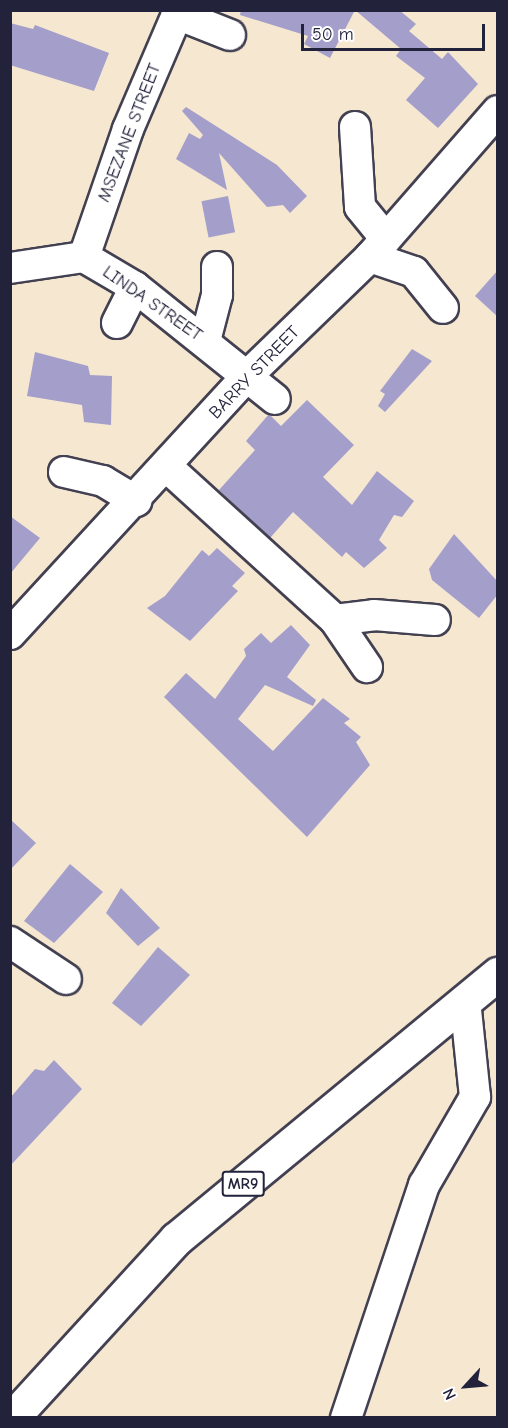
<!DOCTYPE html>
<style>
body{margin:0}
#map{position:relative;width:508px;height:1428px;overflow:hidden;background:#f5e7d0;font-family:"Comic Neue",sans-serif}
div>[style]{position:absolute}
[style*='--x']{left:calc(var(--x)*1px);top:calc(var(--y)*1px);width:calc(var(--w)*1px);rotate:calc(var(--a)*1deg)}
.building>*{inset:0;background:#a49ecb;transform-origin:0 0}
.roads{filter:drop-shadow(2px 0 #424051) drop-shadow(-2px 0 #424051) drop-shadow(0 2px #424051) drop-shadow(0 -2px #424051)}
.minor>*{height:30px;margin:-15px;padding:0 15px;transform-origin:15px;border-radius:15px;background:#fff}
.major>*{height:33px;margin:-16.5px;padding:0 16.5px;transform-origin:16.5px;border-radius:16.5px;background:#fff}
span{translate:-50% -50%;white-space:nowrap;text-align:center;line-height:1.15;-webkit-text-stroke:4.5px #fff;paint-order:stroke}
.shield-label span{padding:2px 4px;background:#fff;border:2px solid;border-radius:4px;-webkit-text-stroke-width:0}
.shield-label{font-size:16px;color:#22223b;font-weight:700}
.street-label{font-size:18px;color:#22223b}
.frame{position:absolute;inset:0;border:12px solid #22223b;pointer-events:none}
.north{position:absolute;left:436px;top:1356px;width:60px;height:60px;-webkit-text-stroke:4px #fff;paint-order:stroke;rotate:244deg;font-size:16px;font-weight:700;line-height:24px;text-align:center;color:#22223b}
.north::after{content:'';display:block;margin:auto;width:21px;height:27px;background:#22223b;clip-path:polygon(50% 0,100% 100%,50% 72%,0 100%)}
.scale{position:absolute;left:301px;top:24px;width:184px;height:27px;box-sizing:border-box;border:3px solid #22223b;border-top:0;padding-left:8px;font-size:18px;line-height:21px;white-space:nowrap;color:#22223b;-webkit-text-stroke:4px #fff;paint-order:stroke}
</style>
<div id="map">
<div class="building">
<i style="clip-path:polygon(241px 10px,355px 10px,330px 58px,304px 44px,308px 36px,240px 15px)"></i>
<i style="clip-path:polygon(355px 10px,399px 10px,416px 24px,409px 31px,442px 59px,448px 52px,478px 84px,438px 128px,406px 100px,425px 78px,396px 56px,401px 49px)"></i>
<i style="clip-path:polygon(10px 23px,33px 29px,35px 25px,109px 53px,94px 91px,10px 65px)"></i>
<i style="clip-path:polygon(186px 107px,277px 165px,307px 196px,290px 213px,283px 205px,267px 207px,219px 153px,227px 190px,176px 159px,189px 133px,200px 139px,203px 135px,182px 111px)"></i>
<i style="left:228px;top:196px;width:37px;height:27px;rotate:79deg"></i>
<i style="clip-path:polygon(498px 270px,498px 317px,475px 296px)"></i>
<i style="clip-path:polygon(412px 349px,432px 361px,385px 412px,378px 406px,385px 394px,380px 391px)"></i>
<i style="clip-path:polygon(35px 352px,88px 366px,90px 375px,112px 376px,111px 425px,84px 422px,82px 405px,27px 396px)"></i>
<i style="clip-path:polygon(307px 400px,354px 445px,323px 477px,352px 505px,377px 471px,414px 501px,402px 517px,394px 515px,379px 540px,387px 548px,364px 568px,346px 552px,342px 557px,293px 512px,270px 538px,219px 490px,255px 450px,246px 441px,269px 414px,281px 426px)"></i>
<i style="clip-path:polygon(10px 516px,40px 538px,10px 574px)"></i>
<i style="clip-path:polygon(454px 534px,498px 582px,498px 594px,479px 618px,432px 580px,429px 569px)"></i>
<i style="clip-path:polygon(217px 548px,245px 573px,232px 586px,238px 591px,190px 641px,147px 608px,165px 596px,202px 550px,209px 556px)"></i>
<i style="clip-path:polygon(291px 625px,310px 645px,287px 677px,316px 700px,313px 706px,265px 685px,238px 719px,273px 751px,323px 698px,350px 719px,344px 723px,361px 737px,356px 742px,370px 765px,307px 837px,164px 697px,186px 673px,215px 699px,246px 656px,244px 649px,261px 633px,271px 643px)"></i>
<i style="clip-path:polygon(10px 819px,36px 843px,10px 870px)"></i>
<i style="clip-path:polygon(70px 864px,103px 892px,54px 943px,24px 921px)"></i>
<i style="clip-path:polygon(121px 888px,160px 928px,138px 946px,106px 913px)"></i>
<i style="clip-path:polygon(158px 947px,190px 975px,141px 1026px,112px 1003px)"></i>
<i style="clip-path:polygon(54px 1060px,82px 1089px,10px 1166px,10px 1098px,35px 1069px,44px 1071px)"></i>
</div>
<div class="roads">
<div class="minor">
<i style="--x:177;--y:14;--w:57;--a:21.6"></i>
<i style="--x:355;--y:127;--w:80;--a:86.4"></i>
<i style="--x:360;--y:207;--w:41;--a:50.9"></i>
<i style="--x:84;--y:257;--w:135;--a:-71"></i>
<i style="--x:128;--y:129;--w:129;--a:-66.8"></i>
<i style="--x:370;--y:257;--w:46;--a:18.8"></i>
<i style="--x:414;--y:272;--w:46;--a:51.1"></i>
<i style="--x:10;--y:268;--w:75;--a:-8.5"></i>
<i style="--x:84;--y:257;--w:59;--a:30.5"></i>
<i style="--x:135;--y:287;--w:179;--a:38.7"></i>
<i style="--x:117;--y:323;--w:40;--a:-63.4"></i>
<i style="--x:205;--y:341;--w:48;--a:-75.4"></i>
<i style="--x:217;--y:295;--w:28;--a:-90"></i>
<i style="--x:167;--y:467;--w:227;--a:42.3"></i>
<i style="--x:335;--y:620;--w:57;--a:55.8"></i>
<i style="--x:64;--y:472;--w:40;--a:13"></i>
<i style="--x:103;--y:481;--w:39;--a:31"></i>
<i style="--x:335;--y:620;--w:39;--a:-7"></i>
<i style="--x:374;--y:615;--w:61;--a:4.7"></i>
<i style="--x:10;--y:634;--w:355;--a:-47.4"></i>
<i style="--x:250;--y:373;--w:167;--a:-44"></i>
<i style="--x:370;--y:257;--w:194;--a:-48.8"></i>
<i style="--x:10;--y:942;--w:67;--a:33.5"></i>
<i style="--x:346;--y:1418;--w:246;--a:-71.5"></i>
<i style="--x:424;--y:1185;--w:102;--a:-59.9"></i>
<i style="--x:475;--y:1097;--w:97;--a:-95.9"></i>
</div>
<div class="major">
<i style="--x:12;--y:1418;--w:243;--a:-47.5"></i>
<i style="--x:176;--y:1239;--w:417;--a:-39.5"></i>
</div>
</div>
<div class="shield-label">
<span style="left:243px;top:1184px">MR9</span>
</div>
<div class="street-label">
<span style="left:130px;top:133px;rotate:-69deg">MSEZANE STREET</span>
<span style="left:152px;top:304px;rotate:35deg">LINDA STREET</span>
<span style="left:255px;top:373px;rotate:-46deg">BARRY STREET</span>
</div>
<div class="frame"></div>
<div class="north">N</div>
<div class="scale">50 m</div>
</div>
